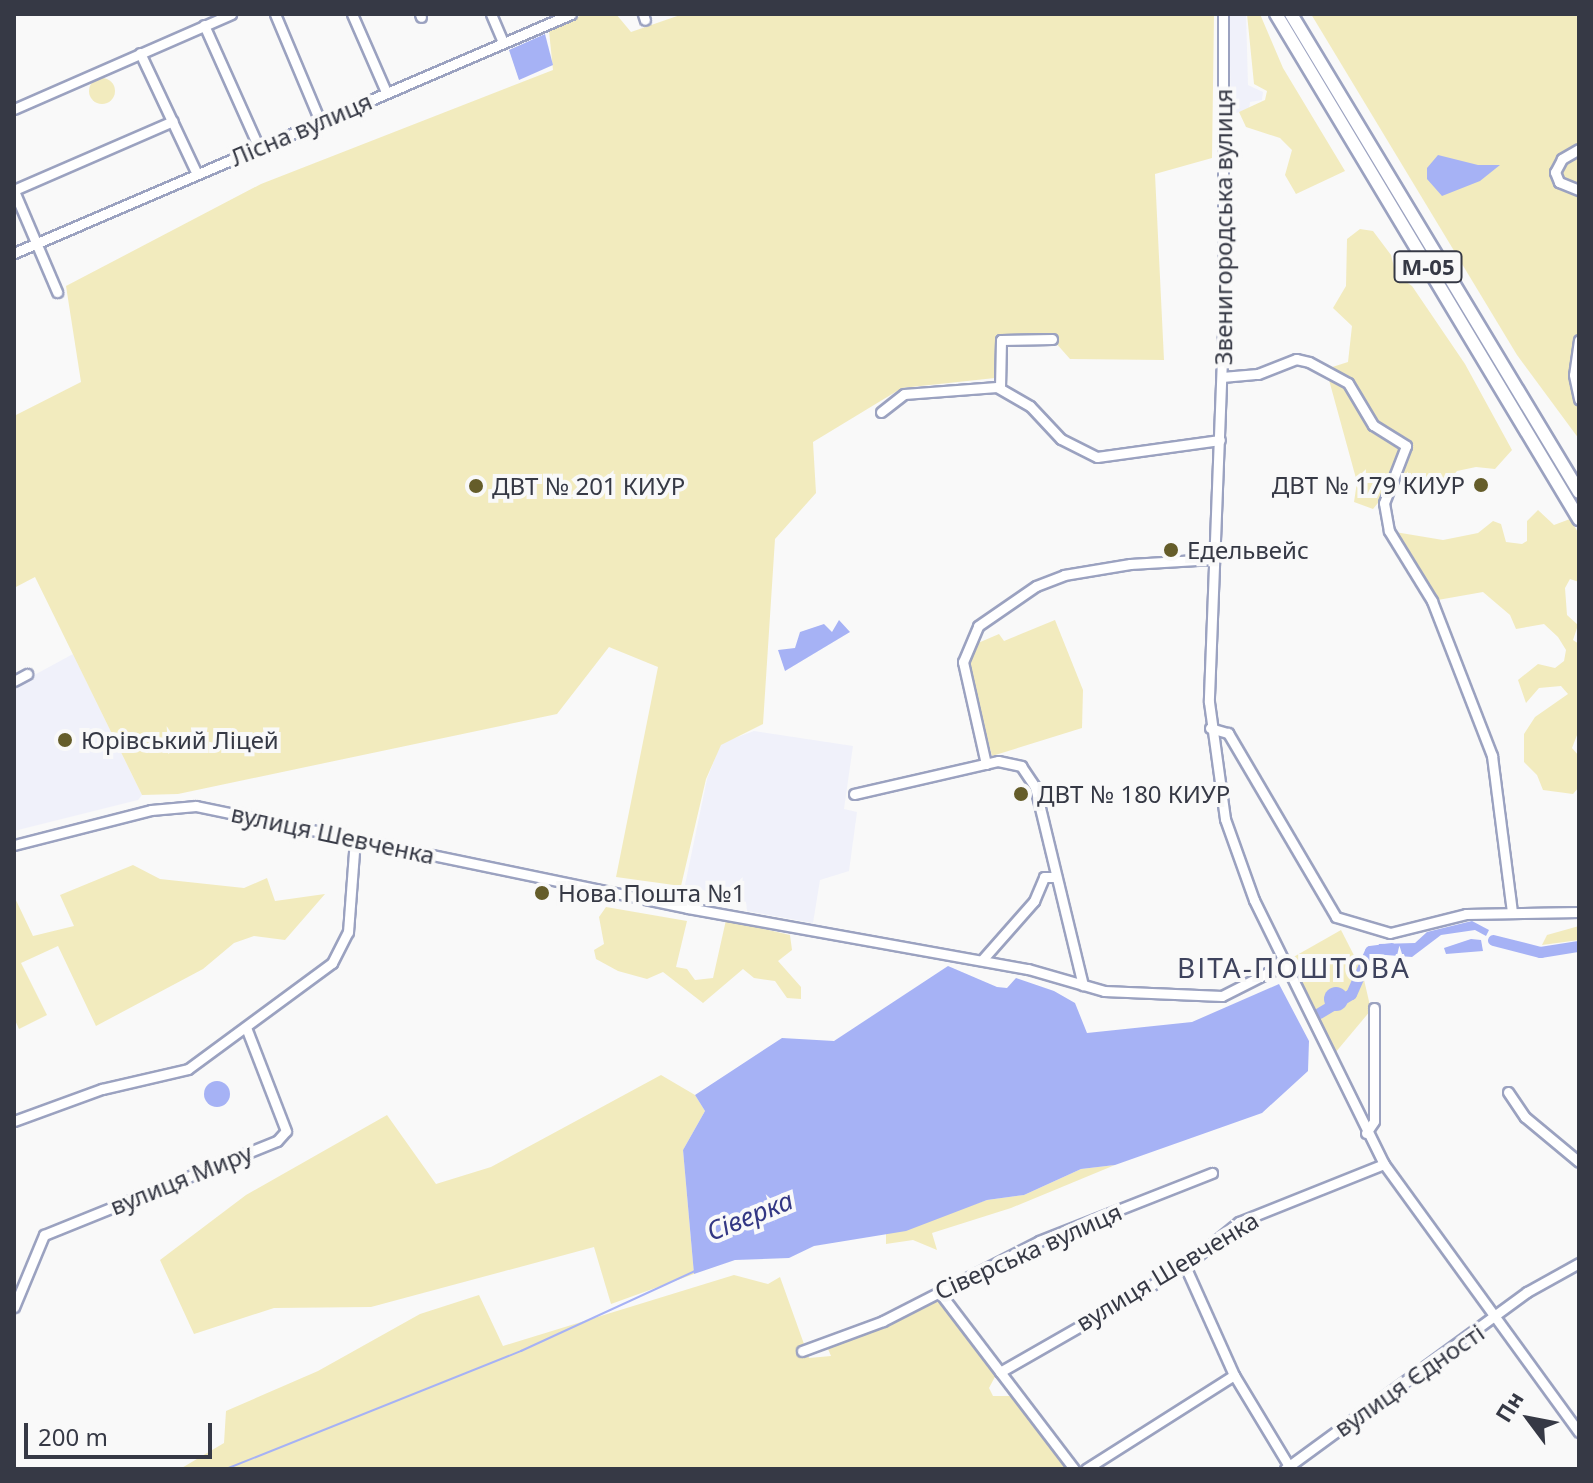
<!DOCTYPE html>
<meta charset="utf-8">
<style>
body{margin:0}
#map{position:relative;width:1593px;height:1483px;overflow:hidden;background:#f9f9f9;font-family:"Noto Sans",sans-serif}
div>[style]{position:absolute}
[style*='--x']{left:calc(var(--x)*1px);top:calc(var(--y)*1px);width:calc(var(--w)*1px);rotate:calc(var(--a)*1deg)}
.built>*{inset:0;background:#f0f1fa}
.green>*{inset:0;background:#f2ebbe}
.round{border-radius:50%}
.water>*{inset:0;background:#a6b2f5}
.stream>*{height:2px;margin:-1px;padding:0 1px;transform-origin:1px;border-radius:1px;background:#a6b2f5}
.river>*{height:11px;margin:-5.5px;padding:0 5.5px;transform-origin:5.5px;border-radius:5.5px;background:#a6b2f5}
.roads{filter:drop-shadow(2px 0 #9ba2c0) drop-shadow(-2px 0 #9ba2c0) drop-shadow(0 2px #9ba2c0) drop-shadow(0 -2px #9ba2c0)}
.minor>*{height:9px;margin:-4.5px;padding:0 4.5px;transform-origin:4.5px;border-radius:4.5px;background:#fff}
.highway>*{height:12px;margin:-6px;padding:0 6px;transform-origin:6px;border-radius:6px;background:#fff}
.dots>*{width:22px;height:22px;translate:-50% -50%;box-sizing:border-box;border:4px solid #f9f9f9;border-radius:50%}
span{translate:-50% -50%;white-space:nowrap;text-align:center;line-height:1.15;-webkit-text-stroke:8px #f9f9f9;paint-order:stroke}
.shield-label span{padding:2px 6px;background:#f9f9f9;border:2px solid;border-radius:6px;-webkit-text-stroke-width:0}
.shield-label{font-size:22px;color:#363945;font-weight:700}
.street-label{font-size:24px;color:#363945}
.poi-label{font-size:24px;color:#363945}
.right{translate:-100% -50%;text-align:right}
.left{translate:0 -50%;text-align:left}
.water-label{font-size:26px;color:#333784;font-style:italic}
.quarter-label{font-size:28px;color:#3e435d;letter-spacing:2px}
.frame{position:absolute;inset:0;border:16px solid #363945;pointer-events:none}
.north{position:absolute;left:1489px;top:1379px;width:80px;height:80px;-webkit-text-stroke:6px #f9f9f9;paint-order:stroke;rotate:302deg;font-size:22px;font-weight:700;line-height:32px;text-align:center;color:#363945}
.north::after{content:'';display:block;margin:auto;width:28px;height:36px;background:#363945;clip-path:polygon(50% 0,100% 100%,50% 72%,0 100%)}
.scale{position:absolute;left:24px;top:1423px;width:188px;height:36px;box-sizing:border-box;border:4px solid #363945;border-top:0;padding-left:10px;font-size:24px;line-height:28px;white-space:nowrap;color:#363945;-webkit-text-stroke:6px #f9f9f9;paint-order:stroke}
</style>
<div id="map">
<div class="built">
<i style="clip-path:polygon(1229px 14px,1246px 14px,1248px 85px,1263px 92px,1262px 100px,1250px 102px,1249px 110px,1231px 114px)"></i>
<i style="clip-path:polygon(73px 654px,142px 795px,138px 800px,14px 831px,14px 686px)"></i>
<i style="clip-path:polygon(754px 731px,853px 746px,844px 809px,857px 812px,849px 871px,820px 880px,813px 923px,747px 911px,746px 902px,685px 885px,707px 779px,721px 743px)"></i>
</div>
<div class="green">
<i style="clip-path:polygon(584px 14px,616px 14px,631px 32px,683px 14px,1214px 14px,1212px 158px,1155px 174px,1164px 360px,1070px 359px,1047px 333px,995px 339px,995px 378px,902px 388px,813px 442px,816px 493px,775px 539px,763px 724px,721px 745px,706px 779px,681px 886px,616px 877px,658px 667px,609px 647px,557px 714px,178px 794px,142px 795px,35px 577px,14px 588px,14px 416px,81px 382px,66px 286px,261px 184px,553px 70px,549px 31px)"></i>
<i style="clip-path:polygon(1247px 14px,1260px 14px,1283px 68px,1345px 171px,1296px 194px,1285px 175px,1292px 150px,1280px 138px,1246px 127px,1239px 112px,1265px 100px,1267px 91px,1254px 84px)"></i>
<i style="clip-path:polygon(1311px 14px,1579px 14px,1579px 439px,1517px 355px)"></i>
<i class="round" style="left:89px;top:78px;width:26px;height:26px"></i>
<i style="clip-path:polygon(1360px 229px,1373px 231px,1391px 255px,1396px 275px,1412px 286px,1465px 364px,1512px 450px,1495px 469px,1476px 467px,1457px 471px,1450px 479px,1395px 482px,1373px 509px,1354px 502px,1357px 482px,1326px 369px,1348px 362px,1352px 326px,1333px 308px,1346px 286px,1347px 239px)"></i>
<i style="clip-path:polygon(1538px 510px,1554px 525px,1570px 519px,1579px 534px,1579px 582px,1570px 579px,1565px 588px,1567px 615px,1578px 625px,1573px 640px,1579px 644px,1579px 730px,1572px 748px,1579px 756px,1579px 787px,1573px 794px,1543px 790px,1537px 775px,1524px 762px,1524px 734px,1535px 717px,1568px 694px,1561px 686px,1539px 688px,1526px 703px,1518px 680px,1538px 664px,1555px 668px,1564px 661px,1566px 650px,1558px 637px,1544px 624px,1516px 629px,1510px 615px,1483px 592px,1432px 601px,1389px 531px,1443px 540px,1478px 533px,1493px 521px,1501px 524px,1506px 542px,1522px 544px,1527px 541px,1527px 521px)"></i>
<i style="clip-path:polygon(1055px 620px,1083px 690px,1082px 728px,992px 756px,967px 662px,971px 646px,999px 634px,1004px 641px)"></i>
<i style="clip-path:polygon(133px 865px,160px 879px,244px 888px,267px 878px,275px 901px,325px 894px,285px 940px,254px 936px,234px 943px,203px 969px,96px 1026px,58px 946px,21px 963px,47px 1015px,19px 1029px,14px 1018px,14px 896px,33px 936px,74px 926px,60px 895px)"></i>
<i style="clip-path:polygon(606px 907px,687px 921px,676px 967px,687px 969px,695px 980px,713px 978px,726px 920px,790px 935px,792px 950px,778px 961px,801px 987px,801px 999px,787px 998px,775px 981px,754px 978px,743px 969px,703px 1003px,663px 972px,647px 979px,618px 971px,596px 959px,594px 950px,604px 944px,599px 917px)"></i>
<i style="clip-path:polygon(1579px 926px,1579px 940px,1542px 945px,1547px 935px)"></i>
<i style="clip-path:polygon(1341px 930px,1362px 971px,1371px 1010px,1330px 1059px,1290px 959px)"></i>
<i style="clip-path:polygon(661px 1075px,695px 1095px,705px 1111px,683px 1150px,694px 1274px,611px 1304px,594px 1247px,371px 1307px,274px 1308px,194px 1334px,160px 1260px,246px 1195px,387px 1115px,436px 1184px,491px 1167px)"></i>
<i style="clip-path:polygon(1115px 1165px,1011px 1208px,932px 1233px,937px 1250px,913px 1240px,886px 1244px,886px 1234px,987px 1200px,1024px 1195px,1081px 1169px)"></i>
<i style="clip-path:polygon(734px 1275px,768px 1284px,780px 1277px,809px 1358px,831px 1356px,828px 1349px,930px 1298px,945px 1300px,997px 1373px,989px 1388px,993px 1396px,1015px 1396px,1069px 1469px,180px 1469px,224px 1443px,226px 1411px,318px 1371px,420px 1314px,479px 1295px,503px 1346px)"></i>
</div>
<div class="water">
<i style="clip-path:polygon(545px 34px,553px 65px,519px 80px,509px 50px)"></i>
<i style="clip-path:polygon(1438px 155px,1478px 165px,1500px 165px,1480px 181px,1442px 196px,1427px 179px,1427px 168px)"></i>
<i style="clip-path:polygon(839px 620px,850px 632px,785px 671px,778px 650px,795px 648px,800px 632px,824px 624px,832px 632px)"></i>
<i style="clip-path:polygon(1472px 921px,1489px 930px,1486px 936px,1475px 930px,1441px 935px,1412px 957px,1386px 955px,1378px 948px,1379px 944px,1415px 943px,1427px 932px)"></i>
<i style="clip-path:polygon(1471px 939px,1481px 940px,1483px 951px,1446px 954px,1444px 948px)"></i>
<i style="clip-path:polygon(948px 966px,997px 987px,1007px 988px,1016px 978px,1054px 991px,1075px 1003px,1087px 1033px,1192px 1022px,1279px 984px,1309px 1041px,1308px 1071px,1262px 1113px,1115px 1165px,1081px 1169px,1024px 1195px,987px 1200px,906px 1231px,814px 1246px,789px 1258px,735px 1260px,694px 1274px,683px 1150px,705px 1111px,695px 1095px,782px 1038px,834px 1041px)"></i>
<i class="round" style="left:1324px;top:987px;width:24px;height:24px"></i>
<i class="round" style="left:204px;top:1081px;width:26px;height:26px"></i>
</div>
<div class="stream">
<i style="--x:226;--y:1469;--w:318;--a:-21.8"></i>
<i style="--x:521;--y:1351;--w:192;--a:-24.7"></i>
</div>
<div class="river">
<i style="--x:1493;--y:940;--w:49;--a:14.3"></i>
<i style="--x:1540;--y:952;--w:39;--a:-9"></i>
<i style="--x:1319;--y:1013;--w:37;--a:-31"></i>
<i style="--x:1351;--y:994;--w:47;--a:-66.2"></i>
<i style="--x:1370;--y:951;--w:21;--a:-8"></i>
</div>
<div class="roads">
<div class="minor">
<i style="--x:275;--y:14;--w:116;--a:67.2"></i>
<i style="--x:352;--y:14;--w:85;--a:66.4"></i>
<i style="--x:420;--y:14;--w:3;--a:72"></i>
<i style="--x:491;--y:14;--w:30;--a:67"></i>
<i style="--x:643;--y:14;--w:6;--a:72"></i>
<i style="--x:1223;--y:14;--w:318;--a:90"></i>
<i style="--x:1223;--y:332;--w:370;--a:92.2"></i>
<i style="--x:1209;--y:702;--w:118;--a:82.2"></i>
<i style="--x:1225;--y:819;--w:86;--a:70.3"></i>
<i style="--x:1254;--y:900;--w:294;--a:63.8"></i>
<i style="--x:1384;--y:1164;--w:331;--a:54"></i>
<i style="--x:204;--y:25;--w:133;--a:65.9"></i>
<i style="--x:140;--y:53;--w:134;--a:64.8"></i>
<i style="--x:14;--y:109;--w:237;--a:-23.6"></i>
<i style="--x:1579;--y:149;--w:20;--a:150"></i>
<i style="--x:1562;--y:159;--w:15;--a:118"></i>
<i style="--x:1555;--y:172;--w:11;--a:68"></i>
<i style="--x:1559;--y:182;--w:22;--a:22"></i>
<i style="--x:14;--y:190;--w:173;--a:-23.5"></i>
<i style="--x:14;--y:191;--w:110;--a:66.9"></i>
<i style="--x:14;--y:253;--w:606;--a:-23.22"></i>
<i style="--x:1579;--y:340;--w:35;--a:98"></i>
<i style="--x:1574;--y:375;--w:25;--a:78"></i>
<i style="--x:1222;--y:377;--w:36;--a:-5"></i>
<i style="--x:1258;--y:374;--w:41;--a:-21.5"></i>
<i style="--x:1296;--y:359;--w:13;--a:13"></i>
<i style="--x:1309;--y:362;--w:44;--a:28.3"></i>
<i style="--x:1348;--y:383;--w:49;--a:59.2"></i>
<i style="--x:1373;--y:425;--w:39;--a:32"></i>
<i style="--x:1406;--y:446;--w:61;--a:111.1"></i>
<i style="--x:1384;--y:503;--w:28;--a:80"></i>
<i style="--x:1389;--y:531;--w:82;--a:58.4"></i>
<i style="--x:1432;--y:601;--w:166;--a:68.8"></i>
<i style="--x:1492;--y:756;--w:158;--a:82.7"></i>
<i style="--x:1000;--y:388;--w:48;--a:-88.8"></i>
<i style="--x:1001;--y:340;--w:51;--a:-1.1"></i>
<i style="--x:881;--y:412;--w:29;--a:-38"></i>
<i style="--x:904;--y:394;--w:93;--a:-4.3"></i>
<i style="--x:997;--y:387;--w:38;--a:30"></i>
<i style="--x:1030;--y:406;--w:45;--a:46.8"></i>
<i style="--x:1061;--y:439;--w:40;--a:26.6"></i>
<i style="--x:1097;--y:457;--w:124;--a:-7.9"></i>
<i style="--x:14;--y:681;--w:15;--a:-28"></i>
<i style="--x:1210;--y:728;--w:19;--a:16"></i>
<i style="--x:1228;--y:733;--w:213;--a:59.6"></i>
<i style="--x:1336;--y:917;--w:56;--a:16.5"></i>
<i style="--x:1390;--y:933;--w:78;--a:-14"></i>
<i style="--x:1466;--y:914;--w:113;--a:-1"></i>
<i style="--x:986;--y:764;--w:105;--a:-102.7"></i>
<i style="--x:963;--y:662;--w:39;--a:-67"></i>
<i style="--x:978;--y:626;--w:70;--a:-34.6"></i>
<i style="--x:1036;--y:586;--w:30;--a:-21"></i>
<i style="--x:1064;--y:575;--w:67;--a:-9.5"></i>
<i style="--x:1130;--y:564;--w:84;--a:-3.4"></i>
<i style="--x:854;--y:794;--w:148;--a:-12.9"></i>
<i style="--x:998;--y:761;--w:24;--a:12"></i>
<i style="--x:1021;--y:766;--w:25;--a:56"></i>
<i style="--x:1035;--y:787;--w:204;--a:76.4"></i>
<i style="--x:14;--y:845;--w:141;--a:-14.3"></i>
<i style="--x:151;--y:810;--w:45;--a:-5.1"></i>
<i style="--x:196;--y:806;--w:502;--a:11.71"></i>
<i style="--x:688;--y:908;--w:345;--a:10.2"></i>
<i style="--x:1028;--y:969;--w:79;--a:16.1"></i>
<i style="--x:1104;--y:991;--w:118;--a:2.4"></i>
<i style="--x:1222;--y:996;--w:71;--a:-26.9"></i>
<i style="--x:982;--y:960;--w:79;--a:-48.6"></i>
<i style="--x:1034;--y:901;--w:26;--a:-67"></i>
<i style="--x:1044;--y:877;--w:11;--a:0"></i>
<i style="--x:1508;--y:1092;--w:30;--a:56"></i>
<i style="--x:1525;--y:1117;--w:70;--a:39.8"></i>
<i style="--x:14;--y:1121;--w:94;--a:-20"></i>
<i style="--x:102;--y:1089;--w:88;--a:-13.1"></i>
<i style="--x:188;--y:1069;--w:179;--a:-36.4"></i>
<i style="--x:332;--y:963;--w:35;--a:-63"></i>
<i style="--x:348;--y:932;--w:94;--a:-85.7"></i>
<i style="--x:1366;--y:1133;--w:14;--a:-56"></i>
<i style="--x:1374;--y:1121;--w:113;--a:-90"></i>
<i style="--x:1185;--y:1266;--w:120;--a:65.8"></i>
<i style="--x:1234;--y:1375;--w:106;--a:58.9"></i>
<i style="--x:940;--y:1293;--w:221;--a:52.7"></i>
<i style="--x:14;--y:1307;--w:78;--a:-67.4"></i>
<i style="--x:44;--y:1235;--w:251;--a:-22"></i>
<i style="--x:277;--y:1141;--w:13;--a:-48"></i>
<i style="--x:286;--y:1131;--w:108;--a:-111.1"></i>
<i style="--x:802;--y:1351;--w:86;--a:-20.3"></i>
<i style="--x:883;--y:1321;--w:175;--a:-27.1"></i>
<i style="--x:1039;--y:1241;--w:186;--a:-21.5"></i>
<i style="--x:1000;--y:1372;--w:213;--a:-29.8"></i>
<i style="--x:1185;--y:1266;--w:70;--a:-39.2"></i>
<i style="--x:1239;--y:1222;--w:156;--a:-21.8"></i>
<i style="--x:1086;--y:1469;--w:175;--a:-32.4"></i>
<i style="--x:1285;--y:1469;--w:300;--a:-36.2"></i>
<i style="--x:1527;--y:1292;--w:60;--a:-29.1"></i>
</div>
<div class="highway">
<i style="--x:1276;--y:14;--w:589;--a:59.04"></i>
<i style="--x:1291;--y:14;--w:558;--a:58.93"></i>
</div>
</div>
<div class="dots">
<i style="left:1481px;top:485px;background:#655d2a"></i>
<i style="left:476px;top:486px;background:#655d2a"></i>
<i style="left:1171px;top:550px;background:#655d2a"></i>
<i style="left:65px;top:740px;background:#655d2a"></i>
<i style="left:1021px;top:794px;background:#655d2a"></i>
<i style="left:542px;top:893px;background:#655d2a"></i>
</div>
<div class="shield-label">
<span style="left:1428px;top:267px">М-05</span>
</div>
<div class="street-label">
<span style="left:301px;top:129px;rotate:-23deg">Лісна вулиця</span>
<span style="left:1223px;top:227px;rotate:-90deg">Звенигородська вулиця</span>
<span style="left:333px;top:834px;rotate:12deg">вулиця Шевченка</span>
<span style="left:181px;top:1179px;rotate:-22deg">вулиця Миру</span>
<span style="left:1028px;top:1251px;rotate:-24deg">Сіверська вулиця</span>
<span style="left:1167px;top:1271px;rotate:-31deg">вулиця Шевченка</span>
<span style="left:1409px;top:1380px;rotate:-35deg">вулиця Єдності</span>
</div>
<div class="poi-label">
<span class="right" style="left:1465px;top:485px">ДВТ № 179 КИУР</span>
<span class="left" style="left:492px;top:486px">ДВТ № 201 КИУР</span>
<span class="left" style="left:1187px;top:550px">Едельвейс</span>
<span class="left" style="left:81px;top:740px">Юрівський Ліцей</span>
<span class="left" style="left:1037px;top:794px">ДВТ № 180 КИУР</span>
<span class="left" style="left:558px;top:893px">Нова Пошта №1</span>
</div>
<div class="water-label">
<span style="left:750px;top:1216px;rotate:-22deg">Сіверка</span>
</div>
<div class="quarter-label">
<span style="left:1294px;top:967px">ВІТА-ПОШТОВА</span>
</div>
<div class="frame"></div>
<div class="north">Пн</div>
<div class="scale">200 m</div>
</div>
